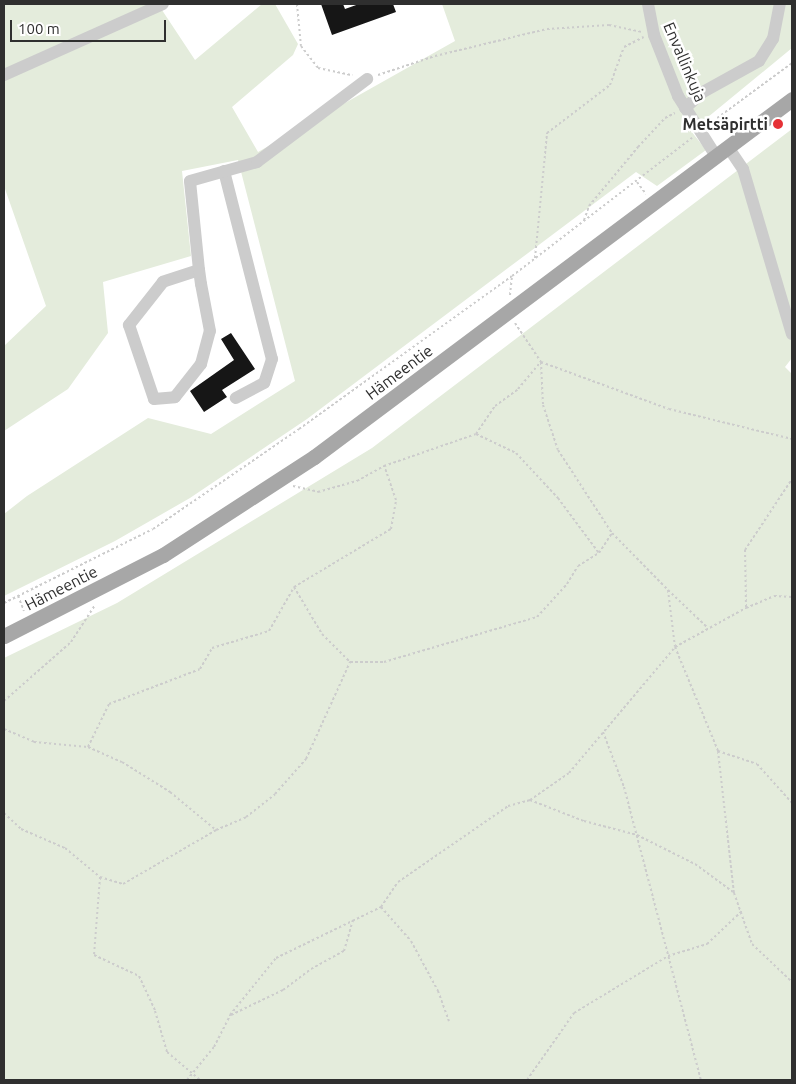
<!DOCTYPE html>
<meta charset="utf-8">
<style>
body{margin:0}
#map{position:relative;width:796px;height:1084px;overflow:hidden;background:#fff;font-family:Ubuntu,sans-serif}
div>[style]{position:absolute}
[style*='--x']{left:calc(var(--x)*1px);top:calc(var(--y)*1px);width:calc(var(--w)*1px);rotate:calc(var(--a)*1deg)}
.green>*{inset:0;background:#e4ecdc}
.building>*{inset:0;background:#161616}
.path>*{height:2px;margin-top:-1px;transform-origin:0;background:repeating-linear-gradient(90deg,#ccc 0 2.5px,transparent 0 5px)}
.minor>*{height:12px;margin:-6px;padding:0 6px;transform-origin:6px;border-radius:6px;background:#ccc}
.major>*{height:15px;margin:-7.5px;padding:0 7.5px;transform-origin:7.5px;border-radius:7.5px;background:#a7a7a7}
.dots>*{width:14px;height:14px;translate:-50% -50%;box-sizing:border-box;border:2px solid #fff;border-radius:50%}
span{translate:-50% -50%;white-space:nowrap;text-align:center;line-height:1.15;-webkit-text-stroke:5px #fff;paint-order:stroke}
.street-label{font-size:16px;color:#2f2f2f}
.poi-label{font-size:16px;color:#2f2f2f;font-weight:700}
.right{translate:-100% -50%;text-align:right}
.frame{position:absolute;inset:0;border:5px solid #2f2f2f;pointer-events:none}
.scale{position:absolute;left:10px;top:20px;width:156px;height:22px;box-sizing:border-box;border:2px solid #2f2f2f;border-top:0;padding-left:6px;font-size:15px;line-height:18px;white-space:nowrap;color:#2f2f2f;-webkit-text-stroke:4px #fff;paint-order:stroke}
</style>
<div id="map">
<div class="green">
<i style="clip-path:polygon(4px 4px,158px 4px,195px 60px,262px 4px,275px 4px,298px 44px,293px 55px,232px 107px,258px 152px,455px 41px,442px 4px,792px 4px,792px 48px,691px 131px,706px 150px,657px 186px,636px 172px,307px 419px,190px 498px,115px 541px,4px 596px,4px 514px,27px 496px,148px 418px,211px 434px,295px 381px,238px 160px,182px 171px,191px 256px,103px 282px,108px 333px,68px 389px,4px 431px,4px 346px,46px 306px,4px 186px)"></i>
<i style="clip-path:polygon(792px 129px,792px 358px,785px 367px,792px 374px,792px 1080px,4px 1080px,4px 658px,117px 603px,372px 448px)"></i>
</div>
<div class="building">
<i style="clip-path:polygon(321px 4px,343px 4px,345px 9px,359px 4px,393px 4px,396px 12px,332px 35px)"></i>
<i style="clip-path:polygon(231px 333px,255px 369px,222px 390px,227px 397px,204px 412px,190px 391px,234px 360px,221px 339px)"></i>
</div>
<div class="path">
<i style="--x:297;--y:4;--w:42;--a:84.6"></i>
<i style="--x:301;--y:46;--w:28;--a:52"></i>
<i style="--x:318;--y:68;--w:35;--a:12"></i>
<i style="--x:378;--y:75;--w:60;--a:-18.4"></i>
<i style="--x:435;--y:56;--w:115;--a:-13.6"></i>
<i style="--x:547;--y:29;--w:62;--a:-3.7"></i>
<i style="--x:609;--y:25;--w:33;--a:12"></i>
<i style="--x:709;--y:124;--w:103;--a:-36.3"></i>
<i style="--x:637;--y:182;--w:15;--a:53"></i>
<i style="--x:584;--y:220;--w:15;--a:-70"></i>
<i style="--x:589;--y:206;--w:77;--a:-50.3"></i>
<i style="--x:638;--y:147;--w:40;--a:-47"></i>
<i style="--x:665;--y:118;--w:11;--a:-27"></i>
<i style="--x:535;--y:258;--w:126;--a:-84.5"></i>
<i style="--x:547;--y:133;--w:79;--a:-37.3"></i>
<i style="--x:610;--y:85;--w:40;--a:-69.8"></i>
<i style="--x:624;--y:47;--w:22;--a:-27"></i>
<i style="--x:510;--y:295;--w:18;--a:-84"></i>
<i style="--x:515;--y:323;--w:47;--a:56.3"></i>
<i style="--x:541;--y:362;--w:136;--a:20.2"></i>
<i style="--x:669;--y:409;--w:127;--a:13.7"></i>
<i style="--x:476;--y:434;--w:44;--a:25.4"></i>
<i style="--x:516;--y:453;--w:62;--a:47"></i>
<i style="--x:558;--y:498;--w:69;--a:53.3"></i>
<i style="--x:293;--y:486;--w:26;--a:13"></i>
<i style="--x:318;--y:492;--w:41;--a:-15.8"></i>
<i style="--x:357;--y:481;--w:31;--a:-29"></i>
<i style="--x:384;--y:466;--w:97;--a:-19.2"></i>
<i style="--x:476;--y:434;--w:34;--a:-56"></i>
<i style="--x:495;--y:406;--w:29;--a:-36"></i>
<i style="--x:518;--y:389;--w:35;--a:-50"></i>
<i style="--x:541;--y:362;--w:43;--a:87.3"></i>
<i style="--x:543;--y:405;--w:47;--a:71.6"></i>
<i style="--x:558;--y:450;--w:99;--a:57"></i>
<i style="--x:612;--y:533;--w:80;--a:45.5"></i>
<i style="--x:668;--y:590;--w:57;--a:83"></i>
<i style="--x:675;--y:647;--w:113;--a:67.5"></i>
<i style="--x:718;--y:751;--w:143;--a:83.6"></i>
<i style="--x:734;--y:893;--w:54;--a:70.6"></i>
<i style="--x:752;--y:944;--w:55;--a:43.5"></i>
<i style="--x:294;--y:587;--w:55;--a:59.2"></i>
<i style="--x:322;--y:634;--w:40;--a:45"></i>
<i style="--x:668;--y:590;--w:54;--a:43.5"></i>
<i style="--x:18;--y:596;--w:16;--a:68"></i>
<i style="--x:4;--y:603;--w:166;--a:-26.4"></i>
<i style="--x:153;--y:529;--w:177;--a:-34.4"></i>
<i style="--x:299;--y:429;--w:262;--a:-35.7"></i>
<i style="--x:512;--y:276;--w:227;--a:-37.5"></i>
<i style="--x:746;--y:607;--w:57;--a:-91"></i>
<i style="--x:745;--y:550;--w:85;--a:-56.5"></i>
<i style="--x:4;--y:701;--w:89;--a:-41.4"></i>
<i style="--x:71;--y:642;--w:44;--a:-57"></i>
<i style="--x:4;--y:729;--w:33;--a:23"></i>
<i style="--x:34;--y:742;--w:54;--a:5.3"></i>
<i style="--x:88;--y:747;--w:37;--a:24"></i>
<i style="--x:122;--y:762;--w:57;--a:32"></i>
<i style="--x:170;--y:792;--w:60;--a:39.6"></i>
<i style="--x:603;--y:732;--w:59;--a:69.1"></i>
<i style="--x:624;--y:787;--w:303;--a:75.3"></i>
<i style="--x:88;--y:747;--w:48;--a:-64"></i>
<i style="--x:109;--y:704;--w:97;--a:-21"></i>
<i style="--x:200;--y:669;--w:24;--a:-60"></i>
<i style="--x:212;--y:648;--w:59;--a:-16.6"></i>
<i style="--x:269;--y:631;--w:51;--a:-60.4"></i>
<i style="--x:294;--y:587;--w:113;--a:-30.9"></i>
<i style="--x:391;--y:529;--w:29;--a:-80"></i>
<i style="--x:396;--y:500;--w:36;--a:-109"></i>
<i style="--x:718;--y:751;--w:41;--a:18.4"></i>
<i style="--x:757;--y:764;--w:52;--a:48.1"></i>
<i style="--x:530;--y:800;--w:58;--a:21.3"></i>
<i style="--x:584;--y:821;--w:55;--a:14.8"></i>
<i style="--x:637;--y:835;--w:65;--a:26.6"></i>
<i style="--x:695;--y:864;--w:47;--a:36.4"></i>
<i style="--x:4;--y:813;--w:23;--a:43"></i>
<i style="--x:21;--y:829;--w:48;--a:23.4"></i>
<i style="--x:65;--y:848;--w:45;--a:39.6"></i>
<i style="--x:100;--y:877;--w:24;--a:17"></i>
<i style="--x:123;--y:884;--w:108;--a:-30.1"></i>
<i style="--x:216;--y:830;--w:33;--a:-23"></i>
<i style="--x:246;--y:817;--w:37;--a:-38"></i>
<i style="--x:275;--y:794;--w:47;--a:-48.5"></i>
<i style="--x:306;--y:759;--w:107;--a:-65.6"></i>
<i style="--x:350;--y:662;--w:34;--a:0"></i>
<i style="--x:384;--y:662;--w:159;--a:-16.4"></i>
<i style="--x:537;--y:617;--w:45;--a:-47.7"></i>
<i style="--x:567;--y:584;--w:21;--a:-59"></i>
<i style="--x:578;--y:566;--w:25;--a:-32"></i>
<i style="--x:599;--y:553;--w:24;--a:-57"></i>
<i style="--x:100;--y:877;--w:78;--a:94.4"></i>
<i style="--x:94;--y:955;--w:50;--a:25"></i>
<i style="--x:139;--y:976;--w:38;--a:65"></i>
<i style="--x:155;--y:1011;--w:43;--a:73.7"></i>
<i style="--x:167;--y:1052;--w:43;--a:40.3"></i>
<i style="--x:381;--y:907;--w:45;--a:48.6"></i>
<i style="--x:411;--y:941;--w:57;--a:61.6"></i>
<i style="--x:438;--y:991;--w:32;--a:70"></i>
<i style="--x:231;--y:1015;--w:58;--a:-25.7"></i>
<i style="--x:283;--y:990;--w:35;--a:-37"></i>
<i style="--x:311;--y:969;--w:38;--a:-29"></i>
<i style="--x:344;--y:951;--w:32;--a:-74"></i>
<i style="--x:187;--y:1080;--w:43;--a:-50.7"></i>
<i style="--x:214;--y:1047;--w:36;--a:-63"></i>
<i style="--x:230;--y:1015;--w:73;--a:-51.1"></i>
<i style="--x:276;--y:958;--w:117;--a:-25.9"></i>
<i style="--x:381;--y:907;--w:30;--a:-56"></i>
<i style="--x:398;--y:882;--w:134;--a:-34.6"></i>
<i style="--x:508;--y:806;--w:23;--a:-15"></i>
<i style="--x:530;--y:800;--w:47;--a:-34.7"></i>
<i style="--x:569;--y:773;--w:165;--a:-49.9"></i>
<i style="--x:675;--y:647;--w:81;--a:-28.8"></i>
<i style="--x:746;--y:608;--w:30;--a:-23"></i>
<i style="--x:774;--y:596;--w:18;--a:3"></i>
<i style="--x:527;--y:1080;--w:82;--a:-55"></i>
<i style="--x:574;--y:1013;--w:110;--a:-31.2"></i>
<i style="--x:668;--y:956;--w:41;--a:-17.1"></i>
<i style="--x:707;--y:944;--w:48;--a:-43.3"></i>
</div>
<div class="minor">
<i style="--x:648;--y:4;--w:32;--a:79"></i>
<i style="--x:654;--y:35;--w:66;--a:68.5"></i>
<i style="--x:678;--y:96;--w:71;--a:57.7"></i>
<i style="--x:4;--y:75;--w:174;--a:-24.1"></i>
<i style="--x:685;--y:108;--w:24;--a:-42"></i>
<i style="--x:703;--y:92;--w:64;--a:-29"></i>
<i style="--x:759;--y:61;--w:26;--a:-58"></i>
<i style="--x:773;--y:39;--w:36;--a:-79"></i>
<i style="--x:728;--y:147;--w:27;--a:56"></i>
<i style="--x:743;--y:169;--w:172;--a:73.5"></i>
<i style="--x:224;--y:171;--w:194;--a:75.7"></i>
<i style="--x:272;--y:359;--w:25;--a:108"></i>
<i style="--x:264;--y:383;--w:32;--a:152"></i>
<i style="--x:199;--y:270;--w:38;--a:162"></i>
<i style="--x:163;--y:282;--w:55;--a:128.3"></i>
<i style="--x:129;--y:325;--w:78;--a:71.3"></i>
<i style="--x:154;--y:399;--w:21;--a:-5"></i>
<i style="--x:175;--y:397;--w:42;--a:-51.8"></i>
<i style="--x:201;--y:364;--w:34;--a:-75"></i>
<i style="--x:210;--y:331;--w:48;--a:-100.8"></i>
<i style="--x:201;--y:284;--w:14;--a:-98"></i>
<i style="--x:199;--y:270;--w:89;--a:-95.8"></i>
<i style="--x:190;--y:181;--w:70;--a:-15.8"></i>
<i style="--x:257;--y:162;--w:138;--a:-37"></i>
</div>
<div class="major">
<i style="--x:4;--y:636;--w:178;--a:-27"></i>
<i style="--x:163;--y:555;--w:180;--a:-33"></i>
<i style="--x:314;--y:457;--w:597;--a:-36.83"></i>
</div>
<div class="dots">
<i style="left:778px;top:124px;background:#e53136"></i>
</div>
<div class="street-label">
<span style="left:685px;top:62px;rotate:67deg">Envallinkuja</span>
<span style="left:399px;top:372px;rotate:-37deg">Hämeentie</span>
<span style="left:61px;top:588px;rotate:-27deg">Hämeentie</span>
</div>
<div class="poi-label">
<span class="right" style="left:768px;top:124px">Metsäpirtti</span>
</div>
<div class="frame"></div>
<div class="scale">100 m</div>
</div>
